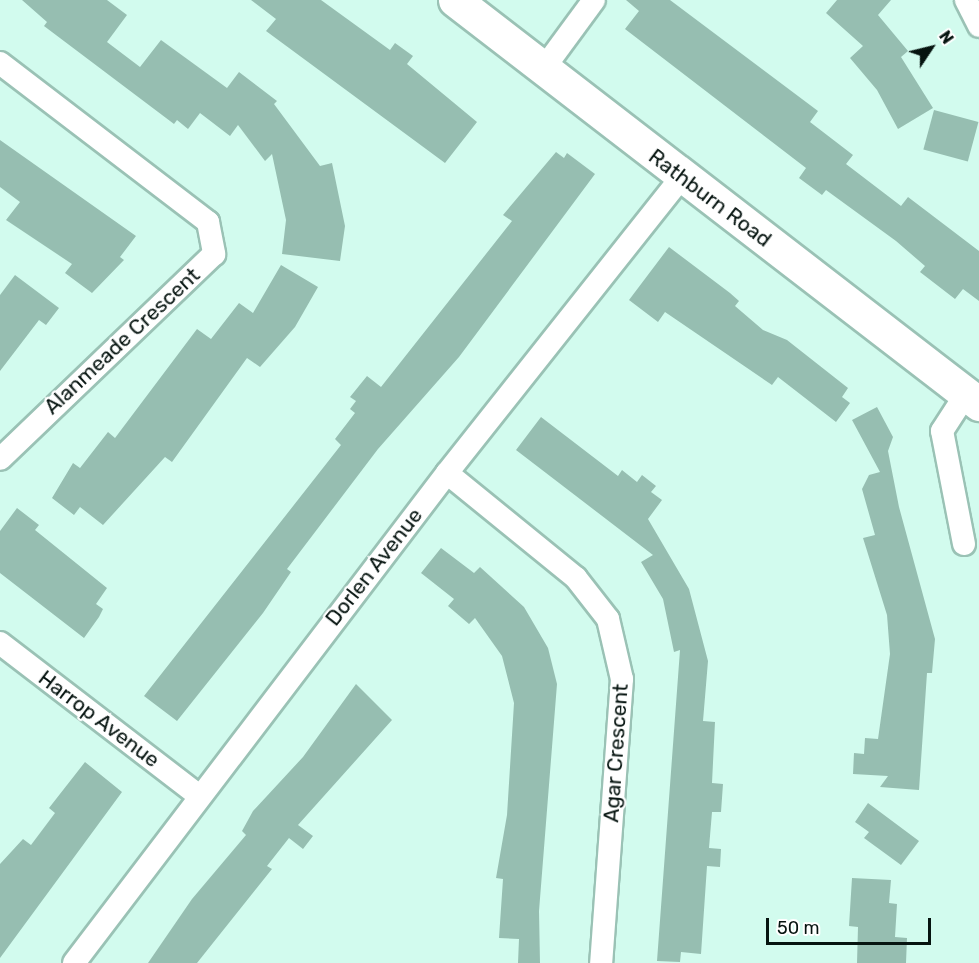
<!DOCTYPE html>
<style>
body{margin:0}
#map{position:relative;width:979px;height:963px;overflow:hidden;background:#d2fbee;font-family:Rubik,sans-serif}
div>[style]{position:absolute}
[style*='--x']{left:calc(var(--x)*1px);top:calc(var(--y)*1px);width:calc(var(--w)*1px);rotate:calc(var(--a)*1deg)}
.building>*{inset:0;background:#96beb1;transform-origin:0 0}
.roads{filter:drop-shadow(2px 0 #9ac2b5) drop-shadow(-2px 0 #9ac2b5) drop-shadow(0 2px #9ac2b5) drop-shadow(0 -2px #9ac2b5)}
.street>*{height:22px;margin:-11px;padding:0 11px;transform-origin:11px;border-radius:11px;background:#fff}
.secondary>*{height:33px;margin:-16.5px;padding:0 16.5px;transform-origin:16.5px;border-radius:16.5px;background:#fff}
span{translate:-50% -50%;white-space:nowrap;text-align:center;line-height:1.15;-webkit-text-stroke:4.5px #fff;paint-order:stroke}
.street-label{font-size:21px;color:#061410}
.north{position:absolute;left:901px;top:18px;width:60px;height:60px;-webkit-text-stroke:4px #fff;paint-order:stroke;rotate:55deg;font-size:16px;font-weight:700;line-height:24px;text-align:center;color:#061410}
.north::after{content:'';display:block;margin:auto;width:21px;height:27px;background:#061410;clip-path:polygon(50% 0,100% 100%,50% 72%,0 100%)}
.scale{position:absolute;left:766px;top:918px;width:165px;height:27px;box-sizing:border-box;border:3px solid #061410;border-top:0;padding-left:8px;font-size:18px;line-height:21px;white-space:nowrap;color:#061410;-webkit-text-stroke:4px #fff;paint-order:stroke}
</style>
<div id="map">
<div class="building">
<i style="clip-path:polygon(22px 0,107px 0,127px 15px,107px 42px,140px 67px,161px 40px,227px 88px,239px 72px,277px 101px,274px 104px,320px 166px,332px 163px,345px 226px,340px 261px,282px 254px,286px 220px,272px 154px,265px 161px,238px 125px,230px 136px,200px 113px,188px 129px,177px 120px,174px 124px,44px 26px,47px 22px)"></i>
<i style="clip-path:polygon(251px 0,321px 0,390px 50px,395px 43px,413px 56px,407px 64px,477px 122px,445px 163px,266px 31px,276px 19px)"></i>
<i style="clip-path:polygon(626px 0,670px 0,818px 111px,810px 122px,853px 155px,846px 164px,901px 206px,908px 197px,979px 251px,979px 301px,963px 289px,955px 299px,920px 272px,925px 266px,896px 241px,826px 190px,822px 195px,799px 178px,806px 168px,625px 29px,639px 11px)"></i>
<i style="clip-path:polygon(837px 0,891px 0,878px 15px,908px 51px,901px 57px,933px 108px,898px 129px,877px 90px,850px 58px,863px 46px,826px 13px)"></i>
<i style="left:934px;top:110px;width:46px;height:41px;rotate:15deg"></i>
<i style="clip-path:polygon(0 140px,136px 236px,120px 257px,124px 260px,92px 293px,65px 273px,72px 264px,6px 220px,20px 202px,0 187px)"></i>
<i style="clip-path:polygon(556px 152px,564px 158px,567px 153px,595px 174px,459px 357px,378px 449px,287px 569px,291px 572px,263px 613px,177px 721px,144px 696px,341px 445px,335px 439px,355px 413px,350px 409px,356px 401px,350px 397px,367px 376px,381px 387px,512px 221px,503px 215px)"></i>
<i style="clip-path:polygon(669px 247px,730px 293px,739px 301px,735px 306px,763px 330px,787px 340px,848px 388px,842px 397px,850px 403px,836px 422px,778px 377px,772px 385px,665px 312px,658px 322px,629px 300px)"></i>
<i style="clip-path:polygon(281px 265px,318px 287px,295px 327px,260px 367px,247px 358px,172px 462px,165px 457px,103px 525px,80px 507px,74px 515px,52px 498px,73px 463px,80px 468px,108px 432px,115px 438px,197px 329px,211px 339px,239px 303px,253px 313px)"></i>
<i style="clip-path:polygon(15px 275px,59px 308px,46px 325px,39px 320px,0 371px,0 295px)"></i>
<i style="clip-path:polygon(877px 407px,893px 437px,888px 451px,899px 507px,935px 639px,932px 673px,927px 673px,919px 790px,880px 787px,888px 776px,853px 774px,854px 753px,864px 754px,865px 738px,878px 739px,890px 654px,887px 615px,863px 538px,875px 535px,862px 489px,869px 475px,880px 472px,852px 420px)"></i>
<i style="clip-path:polygon(541px 417px,618px 476px,622px 470px,637px 482px,642px 475px,656px 486px,651px 492px,662px 500px,648px 519px,689px 589px,708px 661px,703px 721px,715px 722px,712px 783px,723px 784px,721px 812px,712px 812px,709px 848px,721px 849px,720px 867px,707px 866px,701px 954px,681px 952px,680px 962px,657px 961px,680px 650px,674px 652px,663px 599px,641px 562px,653px 555px,516px 450px)"></i>
<i style="clip-path:polygon(17px 508px,39px 525px,35px 530px,107px 588px,96px 604px,103px 609px,99px 617px,84px 638px,0 573px,0 531px)"></i>
<i style="clip-path:polygon(441px 548px,474px 573px,480px 567px,524px 607px,548px 648px,557px 684px,539px 911px,540px 963px,518px 963px,519px 939px,499px 938px,503px 879px,496px 878px,507px 815px,514px 703px,502px 656px,475px 618px,469px 624px,448px 606px,454px 599px,421px 573px)"></i>
<i style="clip-path:polygon(356px 684px,392px 720px,298px 825px,313px 836px,303px 849px,289px 838px,267px 866px,272px 869px,197px 963px,148px 963px,192px 899px,246px 835px,242px 831px,253px 811px,303px 757px)"></i>
<i style="clip-path:polygon(85px 762px,122px 792px,0 958px,0 864px,23px 839px,31px 845px,55px 813px,49px 808px)"></i>
<i style="clip-path:polygon(868px 803px,919px 841px,901px 865px,864px 838px,869px 832px,855px 822px)"></i>
<i style="clip-path:polygon(852px 878px,891px 880px,889px 903px,897px 904px,895px 937px,907px 938px,906px 963px,857px 963px,858px 927px,849px 926px)"></i>
</div>
<div class="roads">
<div class="street">
<i style="--x:966;--y:0;--w:29;--a:63"></i>
<i style="--x:0;--y:63;--w:262;--a:37.4"></i>
<i style="--x:208;--y:222;--w:33;--a:79"></i>
<i style="--x:214;--y:254;--w:296;--a:136.2"></i>
<i style="--x:544;--y:68;--w:84;--a:-53.7"></i>
<i style="--x:447;--y:473;--w:166;--a:39.1"></i>
<i style="--x:576;--y:578;--w:52;--a:52"></i>
<i style="--x:608;--y:619;--w:62;--a:76.9"></i>
<i style="--x:622;--y:679;--w:285;--a:94.2"></i>
<i style="--x:964;--y:544;--w:115;--a:-101"></i>
<i style="--x:942;--y:431;--w:44;--a:-57"></i>
<i style="--x:0;--y:643;--w:250;--a:37.5"></i>
<i style="--x:74;--y:963;--w:616;--a:-52.72"></i>
<i style="--x:447;--y:473;--w:378;--a:-51.6"></i>
</div>
<div class="secondary">
<i style="--x:455;--y:0;--w:662;--a:37.63"></i>
</div>
</div>
<div class="street-label">
<span style="left:710px;top:198px;rotate:37deg">Rathburn Road</span>
<span style="left:122px;top:341px;rotate:-43deg">Alanmeade Crescent</span>
<span style="left:374px;top:567px;rotate:-52deg">Dorlen Avenue</span>
<span style="left:99px;top:719px;rotate:37deg">Harrop Avenue</span>
<span style="left:616px;top:753px;rotate:-86deg">Agar Crescent</span>
</div>
<div class="north">N</div>
<div class="scale">50 m</div>
</div>
